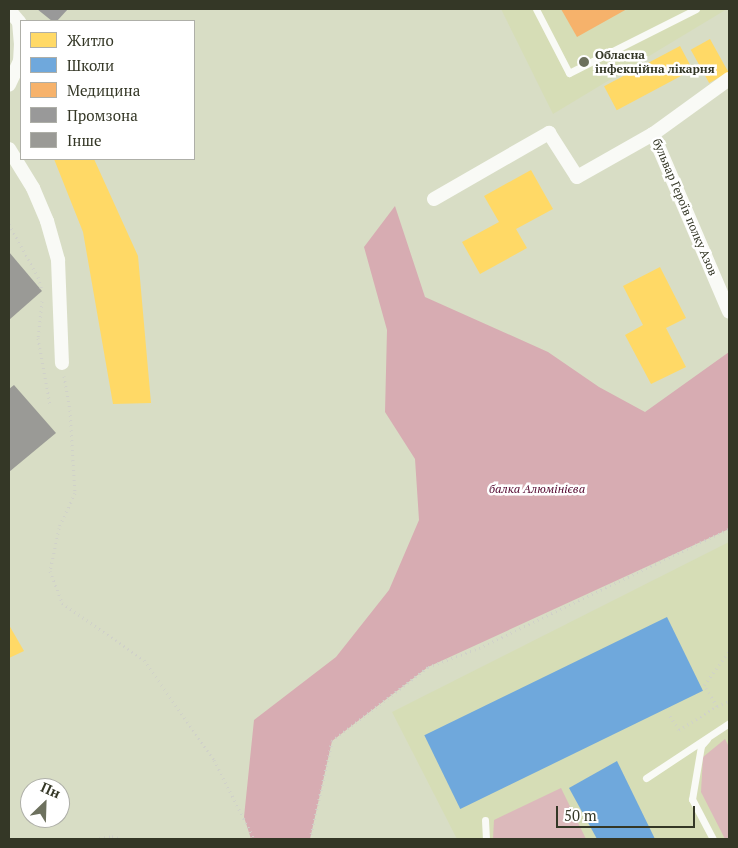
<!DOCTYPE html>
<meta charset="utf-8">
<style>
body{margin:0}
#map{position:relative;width:738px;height:848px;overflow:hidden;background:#d8ddc5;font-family:"PT Serif",serif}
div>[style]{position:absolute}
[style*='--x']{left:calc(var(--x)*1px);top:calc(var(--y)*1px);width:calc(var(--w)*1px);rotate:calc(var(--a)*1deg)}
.built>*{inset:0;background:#d6ddb6}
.green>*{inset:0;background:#dcb9bb}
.forest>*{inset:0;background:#d7acb2}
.homes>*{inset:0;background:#ffd966;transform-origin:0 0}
.schools>*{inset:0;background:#6fa8dc;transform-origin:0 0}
.health>*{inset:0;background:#f6b26b}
.industry>*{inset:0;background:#999}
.building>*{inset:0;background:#9a9a96}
.path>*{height:3px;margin-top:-1.5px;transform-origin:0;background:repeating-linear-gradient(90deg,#d0d1c9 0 1px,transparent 0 5px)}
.lane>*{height:7px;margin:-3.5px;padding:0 3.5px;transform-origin:3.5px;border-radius:3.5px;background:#f9faf6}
.street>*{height:14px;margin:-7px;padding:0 7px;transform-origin:7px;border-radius:7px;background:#f9faf6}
.dots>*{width:14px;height:14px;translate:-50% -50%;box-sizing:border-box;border:2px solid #fff;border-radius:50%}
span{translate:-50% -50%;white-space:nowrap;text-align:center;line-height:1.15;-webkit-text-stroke:5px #fff;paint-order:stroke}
.poi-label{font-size:12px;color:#343726;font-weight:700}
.left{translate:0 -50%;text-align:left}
.street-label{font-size:12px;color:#343726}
.park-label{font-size:12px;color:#52062d;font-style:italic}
.frame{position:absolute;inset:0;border:10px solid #343726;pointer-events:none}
.legend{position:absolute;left:20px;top:20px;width:175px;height:140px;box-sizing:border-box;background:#fff;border:1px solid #aeafa8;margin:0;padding:6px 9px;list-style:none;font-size:15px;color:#343726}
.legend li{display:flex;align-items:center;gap:10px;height:25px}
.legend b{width:25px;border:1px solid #aeafa8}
.north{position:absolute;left:20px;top:778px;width:50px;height:50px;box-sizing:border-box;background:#fff;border:1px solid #aeafa8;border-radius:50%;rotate:24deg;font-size:14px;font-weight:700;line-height:20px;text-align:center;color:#343726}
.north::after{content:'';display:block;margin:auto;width:18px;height:22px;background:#6d715e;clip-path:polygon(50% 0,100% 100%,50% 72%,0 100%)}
.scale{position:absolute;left:556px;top:806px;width:139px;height:22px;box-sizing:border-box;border:2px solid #343726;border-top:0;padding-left:6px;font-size:15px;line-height:18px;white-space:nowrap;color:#343726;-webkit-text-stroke:4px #fff;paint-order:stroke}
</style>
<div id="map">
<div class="built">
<i style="clip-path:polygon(501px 9px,727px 9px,553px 114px)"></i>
<i style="clip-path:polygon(729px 542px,729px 839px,457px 839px,392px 712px)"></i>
</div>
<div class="green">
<i style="clip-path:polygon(725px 739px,729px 747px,729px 839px,725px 839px,701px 792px,703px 757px)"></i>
<i style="clip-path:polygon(561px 788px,586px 839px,493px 839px,494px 820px)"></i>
</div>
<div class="forest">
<i style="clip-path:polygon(395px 206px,425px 297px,548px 352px,599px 387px,645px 412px,729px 352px,729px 529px,428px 667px,332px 741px,310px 839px,251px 839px,244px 817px,254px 720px,336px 657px,389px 590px,419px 520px,415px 459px,385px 412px,387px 330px,364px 247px)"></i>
</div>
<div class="homes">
<i style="left:710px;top:39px;width:38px;height:22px;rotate:61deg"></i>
<i style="left:680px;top:46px;width:27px;height:86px;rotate:62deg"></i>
<i style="clip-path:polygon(54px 159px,94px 159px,138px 256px,151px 403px,113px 404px,83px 232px)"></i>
<i style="clip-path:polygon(531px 170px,553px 209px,516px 229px,527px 248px,480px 274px,462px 242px,499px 222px,484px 196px)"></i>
<i style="clip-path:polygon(660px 267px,686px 318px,666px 328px,686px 367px,651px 384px,625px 335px,643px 325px,623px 286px)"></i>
<i style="clip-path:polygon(9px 625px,24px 651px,9px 658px)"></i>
</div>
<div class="schools">
<i style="left:667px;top:617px;width:82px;height:270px;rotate:64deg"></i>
<i style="clip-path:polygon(617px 761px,655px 839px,597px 839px,569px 788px)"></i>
</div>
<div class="health">
<i style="clip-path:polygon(561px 9px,627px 9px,577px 37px)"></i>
</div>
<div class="industry">
<i style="clip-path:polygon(37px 9px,68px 9px,57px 21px,52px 21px)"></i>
</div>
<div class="building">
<i style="clip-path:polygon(9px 252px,42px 291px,9px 320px)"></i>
<i style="clip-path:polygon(14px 385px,56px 433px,9px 472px,9px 389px)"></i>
</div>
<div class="path">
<i style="--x:9;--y:224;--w:60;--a:61.3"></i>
<i style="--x:38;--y:277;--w:14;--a:73"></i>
<i style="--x:42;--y:301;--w:37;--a:96"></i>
<i style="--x:38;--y:338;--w:68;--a:79.8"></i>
<i style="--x:64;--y:376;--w:35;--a:80"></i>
<i style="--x:70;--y:410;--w:83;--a:86.6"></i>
<i style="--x:75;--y:493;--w:38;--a:115"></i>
<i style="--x:59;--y:528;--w:44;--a:101.8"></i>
<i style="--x:50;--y:571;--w:34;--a:69"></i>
<i style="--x:62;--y:603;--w:100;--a:34.8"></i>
<i style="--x:144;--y:660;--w:122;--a:55"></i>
<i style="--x:214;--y:760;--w:89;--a:63.1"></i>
<i style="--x:717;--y:706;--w:13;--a:-23"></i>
<i style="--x:670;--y:716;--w:17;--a:57"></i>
<i style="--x:679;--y:730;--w:45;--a:-32.3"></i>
<i style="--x:717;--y:706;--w:25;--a:-122"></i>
<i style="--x:704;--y:685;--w:42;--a:-53.7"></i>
<i style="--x:94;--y:839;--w:18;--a:-9"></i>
<i style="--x:112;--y:836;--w:9;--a:18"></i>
<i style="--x:310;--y:839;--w:100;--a:-77.3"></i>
<i style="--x:332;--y:741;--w:121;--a:-37.6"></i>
<i style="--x:428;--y:667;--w:54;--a:-20.4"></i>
<i style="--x:479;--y:648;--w:277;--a:-25.5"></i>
</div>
<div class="lane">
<i style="--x:536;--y:9;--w:72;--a:62.7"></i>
<i style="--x:569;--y:73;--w:142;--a:-26.7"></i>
<i style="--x:707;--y:739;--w:9;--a:131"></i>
<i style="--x:701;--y:746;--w:54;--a:99.6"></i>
<i style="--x:692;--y:799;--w:45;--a:62.3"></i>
<i style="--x:646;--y:778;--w:100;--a:-33.5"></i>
<i style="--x:485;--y:820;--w:19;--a:87"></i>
</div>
<div class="street">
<i style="--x:9;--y:10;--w:16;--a:50"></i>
<i style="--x:19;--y:22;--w:21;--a:85"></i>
<i style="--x:21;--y:43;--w:18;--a:93"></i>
<i style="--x:20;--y:61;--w:26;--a:115"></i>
<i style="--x:729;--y:79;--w:94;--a:144.1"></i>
<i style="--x:653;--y:134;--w:193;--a:66.8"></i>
<i style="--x:9;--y:149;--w:46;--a:58.4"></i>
<i style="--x:33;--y:188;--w:36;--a:67"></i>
<i style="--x:47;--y:221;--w:41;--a:74.2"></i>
<i style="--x:58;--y:260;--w:103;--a:87.8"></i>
<i style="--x:434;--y:199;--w:133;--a:-29.9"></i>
<i style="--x:549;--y:133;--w:52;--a:57.5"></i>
<i style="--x:577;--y:177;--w:87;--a:-29.5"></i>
</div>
<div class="dots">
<i style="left:584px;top:62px;background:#6d715e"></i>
</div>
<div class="poi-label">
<span class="left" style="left:595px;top:62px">Обласна<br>інфекційна лікарня</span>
</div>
<div class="street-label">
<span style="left:685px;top:207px;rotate:67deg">бульвар Героїв полку Азов</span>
</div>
<div class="park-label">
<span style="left:537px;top:489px">балка Алюмінієва</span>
</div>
<div class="frame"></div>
<ul class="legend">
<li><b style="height:14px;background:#ffd966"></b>Житло</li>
<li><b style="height:14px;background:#6fa8dc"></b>Школи</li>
<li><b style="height:14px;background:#f6b26b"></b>Медицина</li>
<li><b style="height:14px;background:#999"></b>Промзона</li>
<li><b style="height:14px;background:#9a9a96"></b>Інше</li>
</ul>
<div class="north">Пн</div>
<div class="scale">50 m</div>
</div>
